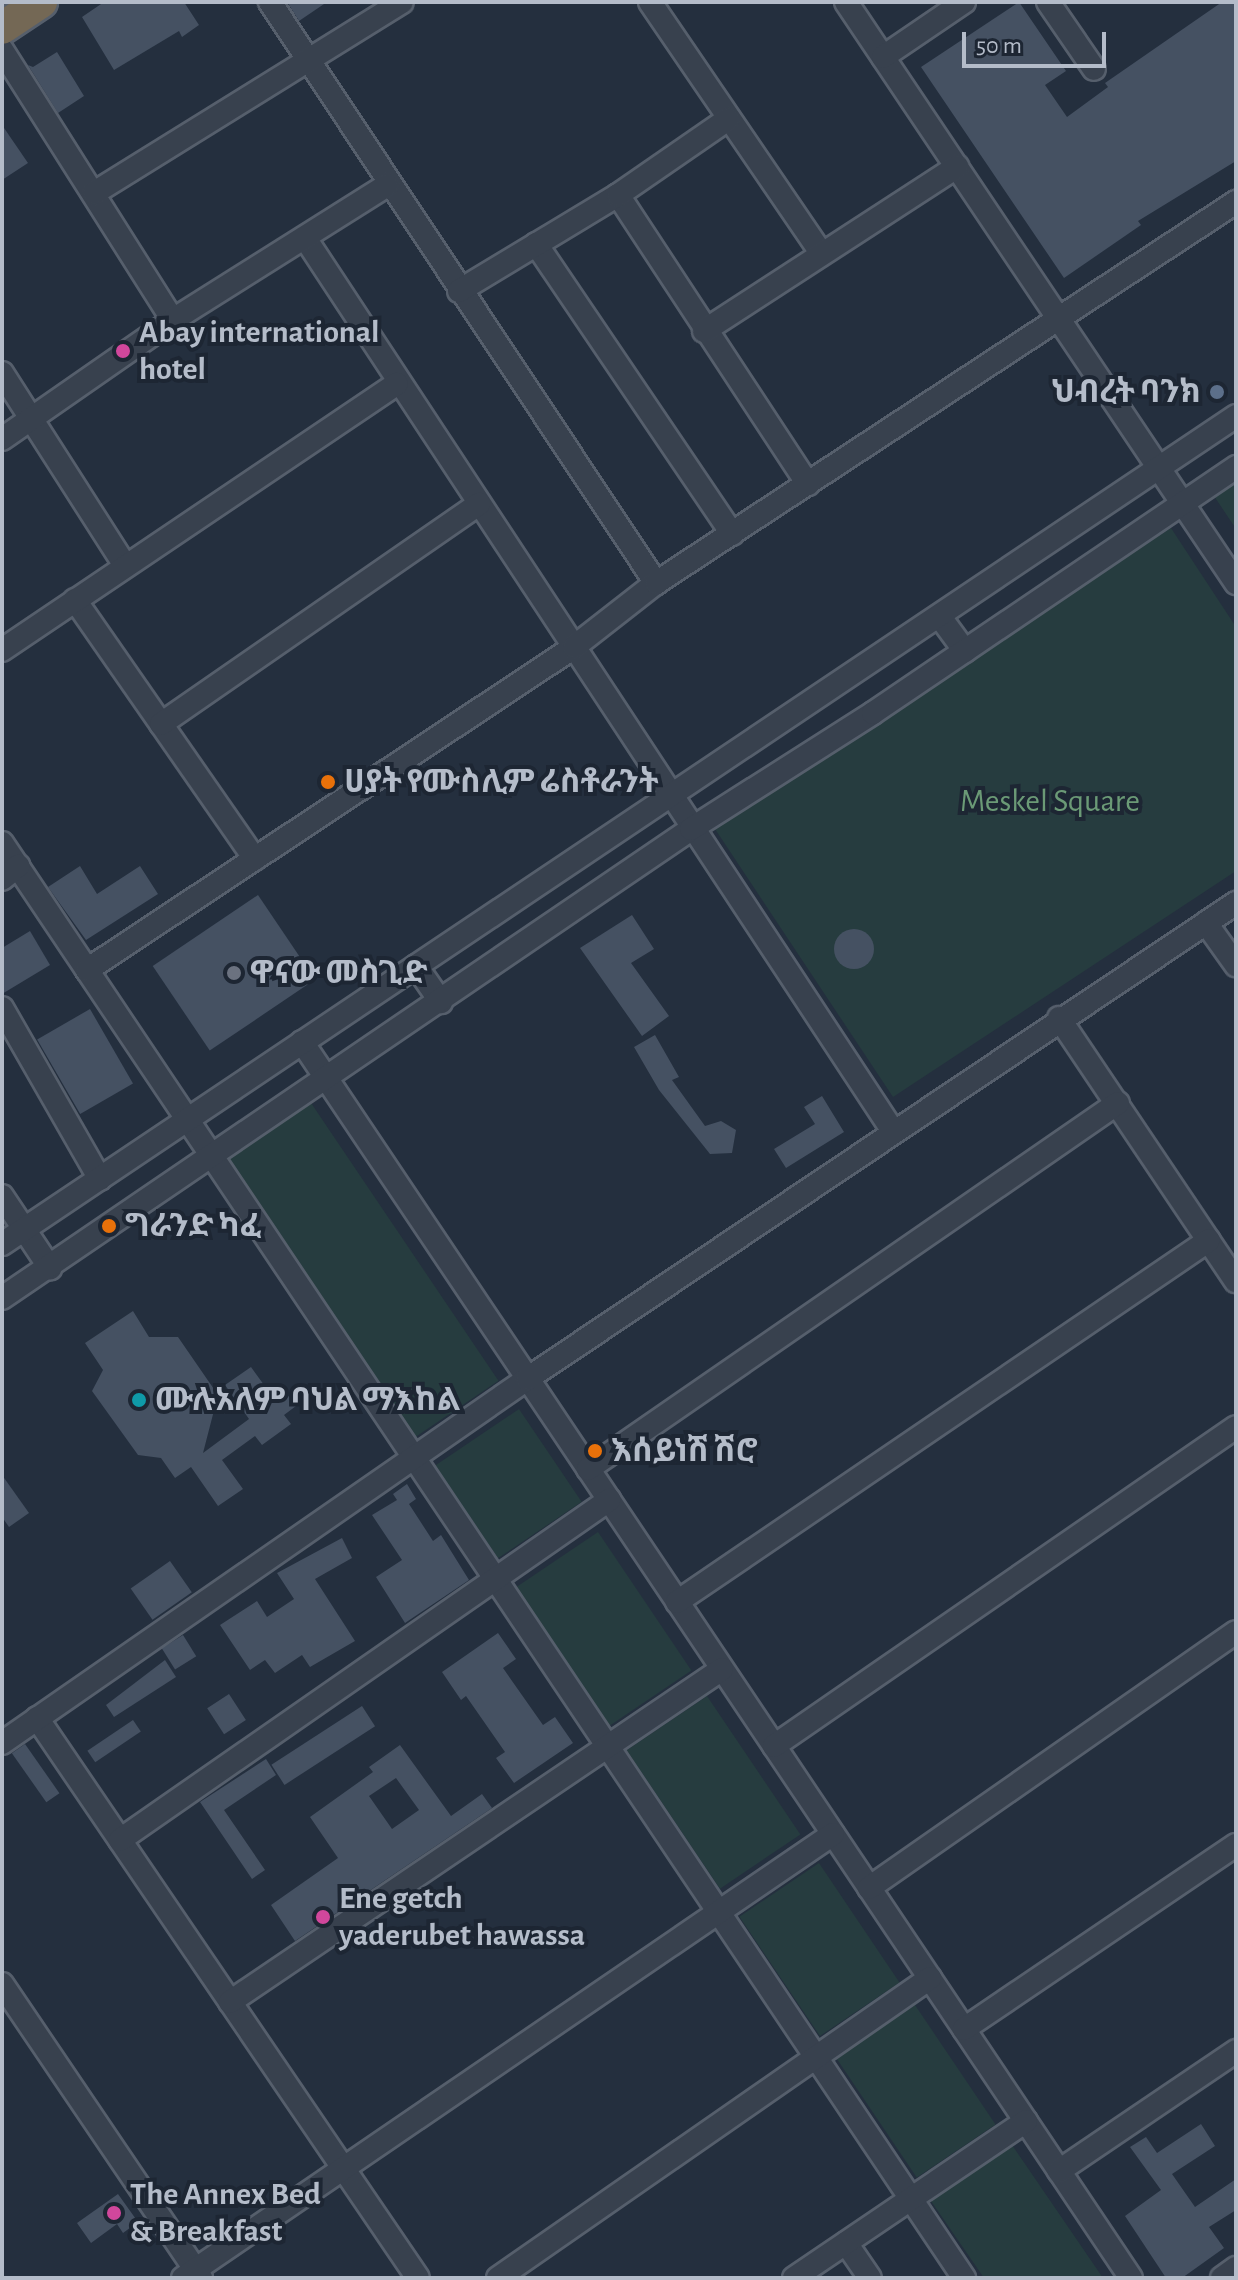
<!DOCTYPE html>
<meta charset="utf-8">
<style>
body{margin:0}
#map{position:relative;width:1238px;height:2280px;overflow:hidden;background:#242f3e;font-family:"Alegreya Sans","Noto Sans Ethiopic",sans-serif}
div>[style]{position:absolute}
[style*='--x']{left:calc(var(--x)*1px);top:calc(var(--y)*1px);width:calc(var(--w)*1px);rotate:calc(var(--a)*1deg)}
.green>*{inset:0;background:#263c3f;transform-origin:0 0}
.building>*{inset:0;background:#455162;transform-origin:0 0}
.round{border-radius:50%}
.roads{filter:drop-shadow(2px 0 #565f6c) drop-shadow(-2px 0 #565f6c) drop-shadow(0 2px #565f6c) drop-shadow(0 -2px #565f6c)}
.minor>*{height:22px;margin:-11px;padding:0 11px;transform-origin:11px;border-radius:11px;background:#38414e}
.highway>*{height:32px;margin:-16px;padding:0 16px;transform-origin:16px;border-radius:16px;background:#746855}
.dots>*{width:22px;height:22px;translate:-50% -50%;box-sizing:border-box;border:4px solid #1d2633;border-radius:50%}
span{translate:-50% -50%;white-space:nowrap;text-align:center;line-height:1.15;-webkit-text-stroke:8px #1d2633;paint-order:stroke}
.poi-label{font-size:32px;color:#b4bcc9;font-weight:700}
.left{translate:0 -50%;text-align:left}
.right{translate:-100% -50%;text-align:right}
.park-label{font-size:32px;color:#6b9a76}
.frame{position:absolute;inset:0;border:4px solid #b4bcc9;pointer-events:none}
.scale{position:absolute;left:962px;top:32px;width:144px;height:36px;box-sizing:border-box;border:4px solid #b4bcc9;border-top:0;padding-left:10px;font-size:24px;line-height:28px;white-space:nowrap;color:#b4bcc9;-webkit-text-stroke:6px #1d2633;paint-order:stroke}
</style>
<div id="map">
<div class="green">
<i style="clip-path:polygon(1236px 469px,1236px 529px,1208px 487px)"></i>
<i style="clip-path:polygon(1171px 528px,1236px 627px,1236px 871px,893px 1097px,715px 829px)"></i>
<i style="left:305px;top:1094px;width:346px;height:102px;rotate:56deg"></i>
<i style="left:519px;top:1409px;width:112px;height:101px;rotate:56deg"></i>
<i style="left:598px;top:1532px;width:167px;height:101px;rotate:56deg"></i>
<i style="left:707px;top:1696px;width:167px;height:97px;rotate:56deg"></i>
<i style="left:819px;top:1863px;width:144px;height:96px;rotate:56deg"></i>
<i style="left:915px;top:2005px;width:144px;height:95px;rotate:56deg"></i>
<i style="clip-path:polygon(1012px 2145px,1103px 2278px,984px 2278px,931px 2201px)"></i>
</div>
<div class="building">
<i style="clip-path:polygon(104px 2px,184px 2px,199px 25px,182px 37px,179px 31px,114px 70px,82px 17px)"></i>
<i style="clip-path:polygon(287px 2px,327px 2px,299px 21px)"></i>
<i style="clip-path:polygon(1019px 2px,1066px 71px,1045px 85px,1067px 117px,1108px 87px,1105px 83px,1222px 2px,1236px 2px,1236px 161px,1138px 221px,1141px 225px,1064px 278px,921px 67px)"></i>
<i style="clip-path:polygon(57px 52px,84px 96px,58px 113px,28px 65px,33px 67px)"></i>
<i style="clip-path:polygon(2px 125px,28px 163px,2px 180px)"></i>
<i style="clip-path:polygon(80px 866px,97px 894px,140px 866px,158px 894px,86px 940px,48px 887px)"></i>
<i style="left:258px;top:895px;width:102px;height:127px;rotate:56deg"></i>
<i style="clip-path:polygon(632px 915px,654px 949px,631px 963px,669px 1016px,642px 1036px,580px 948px)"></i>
<i class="round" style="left:834px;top:929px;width:40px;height:40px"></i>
<i style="clip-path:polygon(30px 931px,50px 965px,2px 994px,2px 948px)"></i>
<i style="left:90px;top:1009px;width:86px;height:61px;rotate:60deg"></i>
<i style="clip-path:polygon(655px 1035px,679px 1077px,672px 1080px,705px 1126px,721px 1121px,736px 1130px,732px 1153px,710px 1154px,659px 1090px,634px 1047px)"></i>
<i style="clip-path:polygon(822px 1096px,844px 1132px,786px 1168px,774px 1149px,815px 1124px,804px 1107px)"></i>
<i style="clip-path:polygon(133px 1311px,149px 1337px,178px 1337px,218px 1395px,203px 1453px,249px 1419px,225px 1385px,251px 1367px,275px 1400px,286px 1393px,296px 1406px,284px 1415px,291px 1424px,262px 1445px,255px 1436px,222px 1460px,243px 1489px,218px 1506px,191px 1467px,175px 1478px,161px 1458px,138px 1455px,92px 1391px,103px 1370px,85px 1343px)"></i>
<i style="clip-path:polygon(2px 1475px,29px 1513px,9px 1527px,2px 1517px)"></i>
<i style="clip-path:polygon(407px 1484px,416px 1499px,409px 1504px,433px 1541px,441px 1535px,469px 1580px,405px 1623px,376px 1577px,402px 1560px,372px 1515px,397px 1500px,393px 1494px)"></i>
<i style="clip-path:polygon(342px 1538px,352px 1558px,315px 1579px,355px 1641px,310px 1667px,302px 1655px,275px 1673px,265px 1660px,250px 1670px,220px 1625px,257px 1601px,267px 1617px,294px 1599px,277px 1573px)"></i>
<i style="left:170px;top:1561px;width:38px;height:48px;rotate:55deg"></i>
<i style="clip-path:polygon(498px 1633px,516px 1659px,503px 1668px,543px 1725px,555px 1717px,573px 1743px,514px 1783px,496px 1758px,505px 1752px,466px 1696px,461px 1700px,442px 1672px)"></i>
<i style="left:183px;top:1635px;width:25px;height:25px;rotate:58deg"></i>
<i style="clip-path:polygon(165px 1660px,176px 1677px,114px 1717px,106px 1705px)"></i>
<i style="left:229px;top:1694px;width:31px;height:26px;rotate:57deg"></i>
<i style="left:362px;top:1706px;width:24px;height:108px;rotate:57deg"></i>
<i style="left:133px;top:1720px;width:14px;height:55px;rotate:56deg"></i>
<i style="left:25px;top:1744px;width:60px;height:16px;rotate:55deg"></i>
<i style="clip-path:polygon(evenodd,400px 1745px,451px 1816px,482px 1794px,492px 1808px,295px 1941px,271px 1905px,338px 1858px,310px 1817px,373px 1772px,369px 1767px,400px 1745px,396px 1778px,419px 1810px,392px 1829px,369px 1796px,396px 1778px)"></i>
<i style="clip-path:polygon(266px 1759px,276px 1775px,224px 1810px,265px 1870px,252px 1879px,200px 1802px)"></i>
<i style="clip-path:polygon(1201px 2124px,1215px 2146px,1172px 2174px,1195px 2207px,1236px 2179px,1236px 2210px,1209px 2227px,1224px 2248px,1182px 2278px,1166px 2278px,1125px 2216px,1161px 2190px,1130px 2147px,1146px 2137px,1157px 2153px)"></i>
<i style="clip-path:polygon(118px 2194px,138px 2222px,123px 2233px,117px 2224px,91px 2243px,77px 2223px)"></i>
</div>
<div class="roads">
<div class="minor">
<i style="--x:270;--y:2;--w:698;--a:56.4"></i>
<i style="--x:650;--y:2;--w:304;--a:55.7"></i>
<i style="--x:846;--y:2;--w:700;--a:56.13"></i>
<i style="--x:1048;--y:2;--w:81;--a:55.5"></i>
<i style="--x:2;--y:50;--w:320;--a:57.7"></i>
<i style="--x:883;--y:57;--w:98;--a:-34.2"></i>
<i style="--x:94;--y:193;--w:362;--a:-31.8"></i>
<i style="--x:618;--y:195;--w:346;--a:56.7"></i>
<i style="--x:305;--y:238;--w:1069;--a:56.64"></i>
<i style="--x:536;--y:244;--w:350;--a:55.9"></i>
<i style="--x:459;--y:291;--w:186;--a:-31.1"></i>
<i style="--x:618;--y:195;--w:134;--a:-34.6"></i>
<i style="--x:704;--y:331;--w:302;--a:-33"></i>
<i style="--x:2;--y:373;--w:227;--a:57.4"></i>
<i style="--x:2;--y:439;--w:208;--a:-34.8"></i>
<i style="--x:173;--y:320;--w:253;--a:-32.2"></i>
<i style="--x:75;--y:600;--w:315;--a:55.2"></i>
<i style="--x:940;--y:617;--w:42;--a:53.7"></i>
<i style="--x:2;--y:650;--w:476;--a:-34"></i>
<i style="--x:161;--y:724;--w:387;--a:-34.7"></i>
<i style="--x:2;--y:843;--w:1728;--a:56.16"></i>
<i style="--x:2;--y:879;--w:21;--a:-39"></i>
<i style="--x:1206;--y:923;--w:52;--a:54.5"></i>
<i style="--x:416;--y:966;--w:44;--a:55.2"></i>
<i style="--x:87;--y:970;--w:584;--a:-33.55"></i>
<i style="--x:574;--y:647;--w:104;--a:-38"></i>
<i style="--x:656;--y:583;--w:694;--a:-33.3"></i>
<i style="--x:2;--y:1008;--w:197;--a:60.2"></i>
<i style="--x:1059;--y:1018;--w:317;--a:56.1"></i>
<i style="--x:302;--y:1042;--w:1488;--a:56.15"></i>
<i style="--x:2;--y:1196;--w:87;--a:56.3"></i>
<i style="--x:2;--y:1244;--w:1486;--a:-33.86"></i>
<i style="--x:2;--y:1298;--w:833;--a:-34.24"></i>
<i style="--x:691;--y:829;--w:216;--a:-32.5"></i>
<i style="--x:873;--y:713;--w:439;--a:-34.1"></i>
<i style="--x:588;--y:1469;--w:644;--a:-34.63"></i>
<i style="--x:677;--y:1602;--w:643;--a:-34.23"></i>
<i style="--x:37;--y:1718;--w:677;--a:55.77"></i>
<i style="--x:2;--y:1743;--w:639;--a:-34.73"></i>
<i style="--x:527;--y:1379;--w:854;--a:-33.88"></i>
<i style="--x:774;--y:1746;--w:561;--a:-34.62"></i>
<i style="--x:120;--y:1840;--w:596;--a:-34.81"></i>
<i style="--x:869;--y:1888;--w:447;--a:-34.9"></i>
<i style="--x:2;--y:1984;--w:355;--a:55.9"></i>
<i style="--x:230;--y:2002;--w:594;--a:-34.09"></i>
<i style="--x:964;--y:2029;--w:328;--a:-34.1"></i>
<i style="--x:1059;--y:2171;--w:214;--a:-34.1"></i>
<i style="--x:846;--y:2243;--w:42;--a:55.6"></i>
<i style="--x:183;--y:2278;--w:787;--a:-34.34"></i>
<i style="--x:498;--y:2278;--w:526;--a:-34.78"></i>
<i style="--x:794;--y:2278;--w:280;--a:-34.1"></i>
<i style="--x:1222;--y:2278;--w:17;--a:-36"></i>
</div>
<div class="highway">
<i style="--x:2;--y:28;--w:47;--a:-33.7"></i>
</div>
</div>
<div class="dots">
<i style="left:123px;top:351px;background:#d1479c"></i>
<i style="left:1217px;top:392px;background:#5c6f8a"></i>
<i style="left:328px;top:782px;background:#e8710a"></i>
<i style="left:234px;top:973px;background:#6b7280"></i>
<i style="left:109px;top:1226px;background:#e8710a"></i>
<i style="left:139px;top:1400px;background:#0f9aa8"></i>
<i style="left:595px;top:1451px;background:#e8710a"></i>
<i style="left:323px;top:1917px;background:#d1479c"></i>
<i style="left:114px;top:2213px;background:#d1479c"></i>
</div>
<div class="poi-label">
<span class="left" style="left:139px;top:351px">Abay international<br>hotel</span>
<span class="right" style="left:1201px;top:392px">ህብረት ባንክ</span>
<span class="left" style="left:344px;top:782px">ሀያት የሙስሊም ሬስቶራንት</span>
<span class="left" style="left:250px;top:973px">ዋናው መስጊድ</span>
<span class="left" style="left:125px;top:1226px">ግራንድ ካፈ</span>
<span class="left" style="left:155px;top:1400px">ሙሉአለም ባህል ማእከል</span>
<span class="left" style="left:611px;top:1451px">እሰይነሽ ሽሮ</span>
<span class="left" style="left:339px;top:1917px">Ene getch<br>yaderubet hawassa</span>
<span class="left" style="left:130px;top:2213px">The Annex Bed<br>&amp; Breakfast</span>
</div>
<div class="park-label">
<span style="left:1050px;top:801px">Meskel Square</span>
</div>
<div class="frame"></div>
<div class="scale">50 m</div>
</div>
